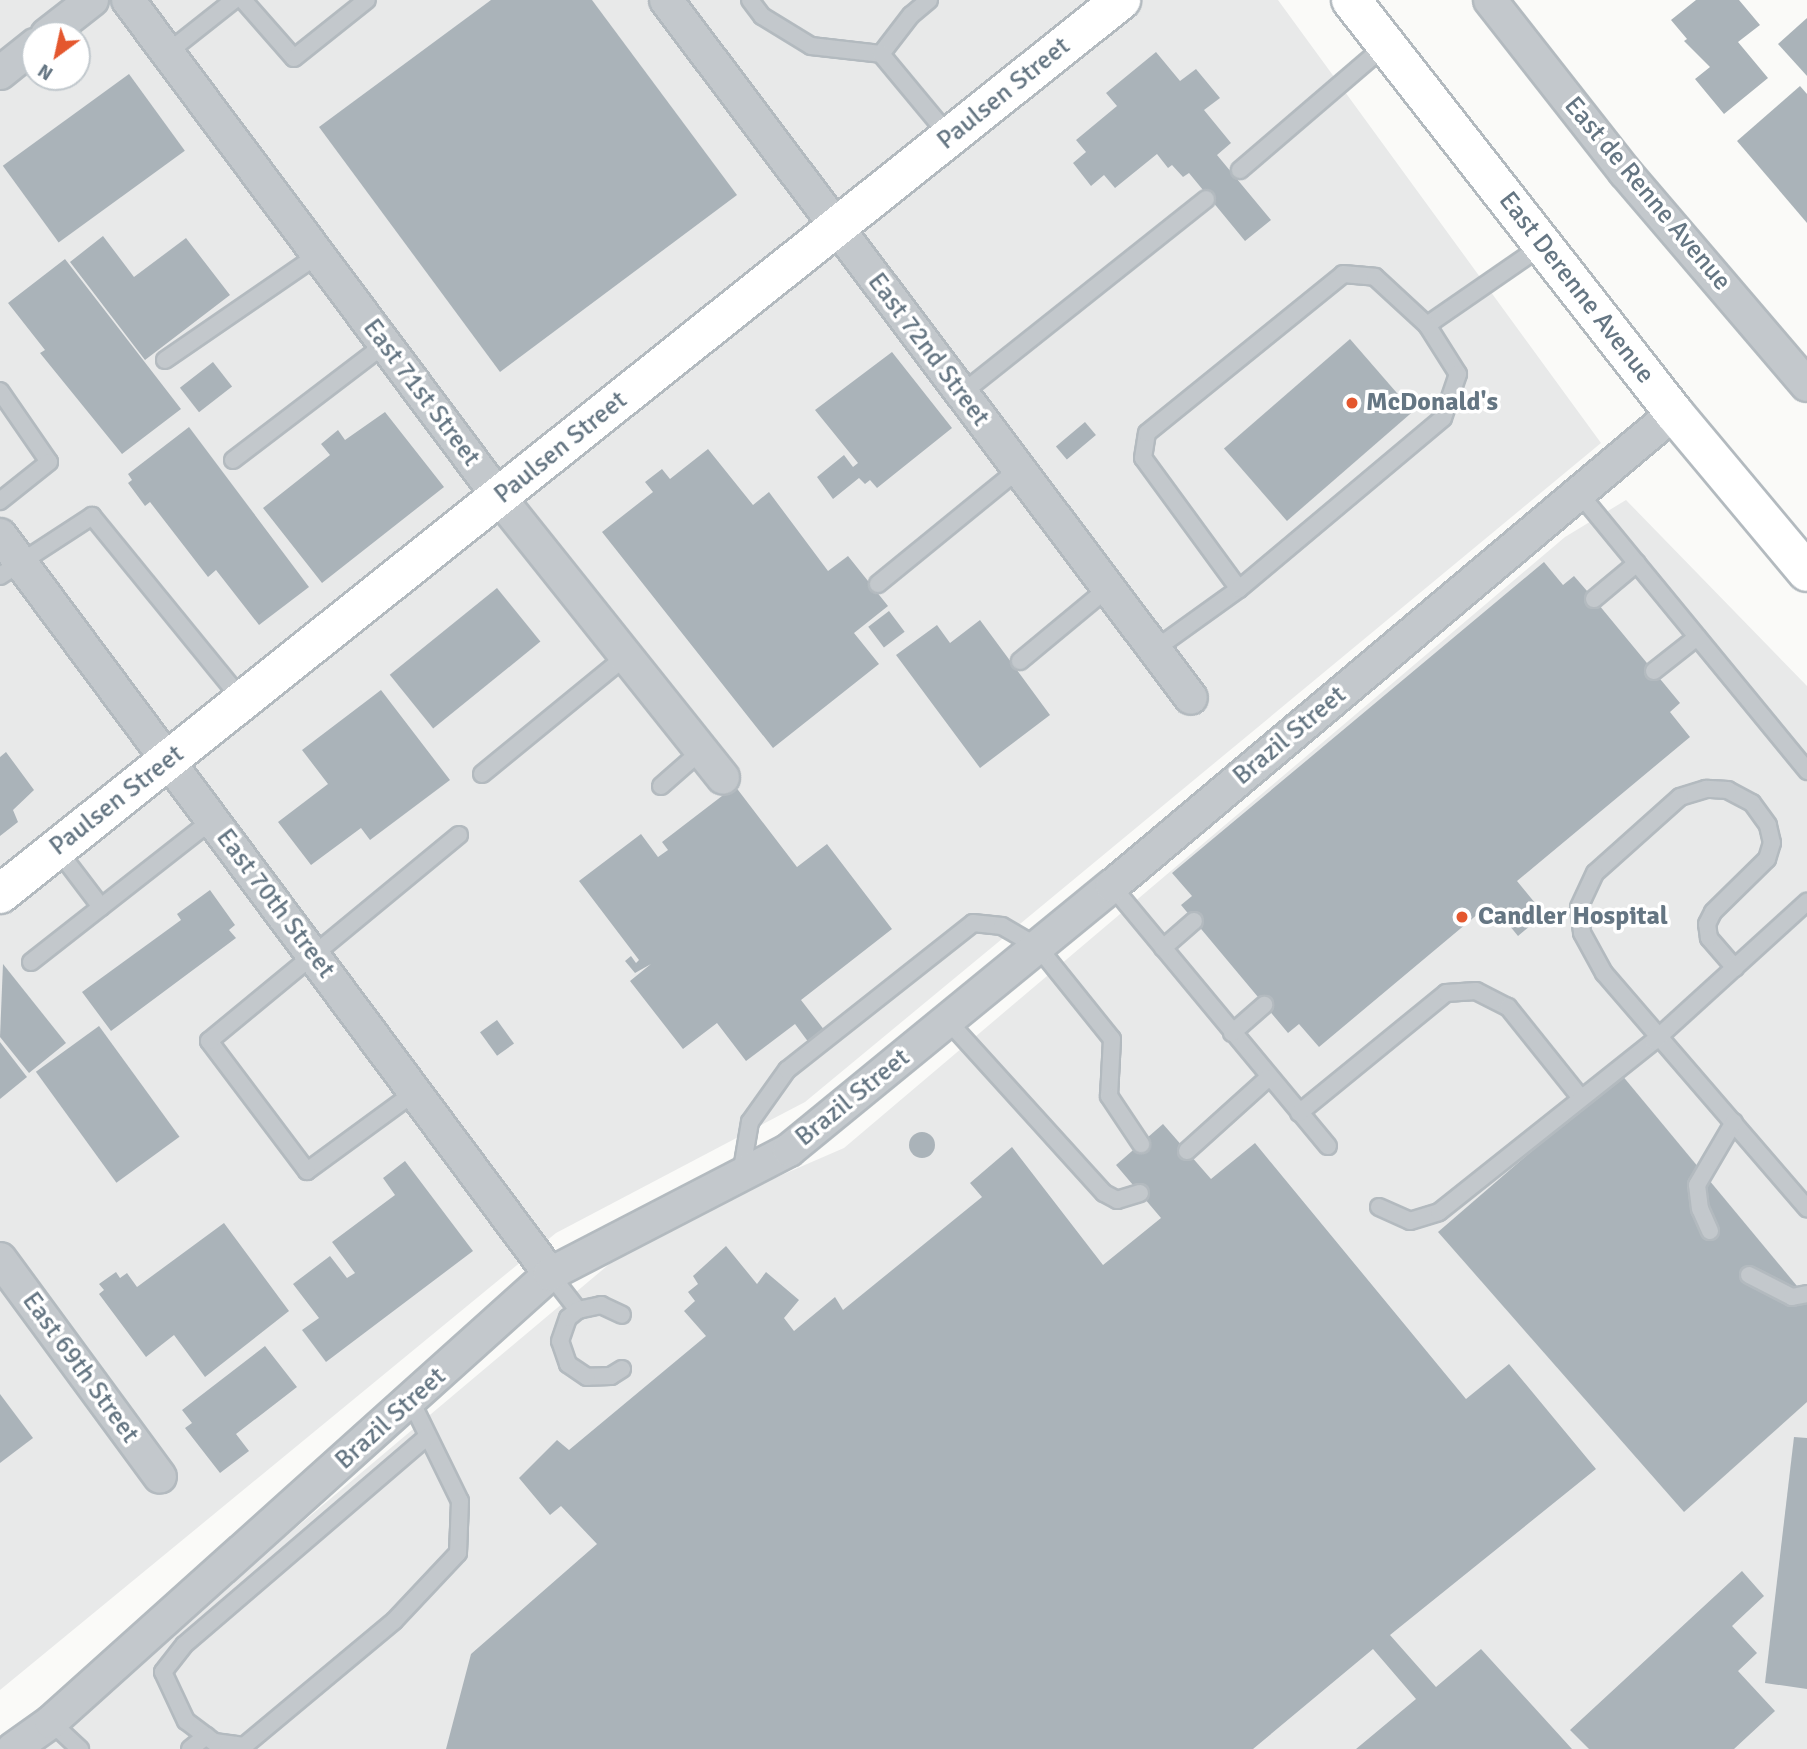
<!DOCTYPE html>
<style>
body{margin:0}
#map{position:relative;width:1807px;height:1749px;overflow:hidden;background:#fafaf8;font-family:Signika,sans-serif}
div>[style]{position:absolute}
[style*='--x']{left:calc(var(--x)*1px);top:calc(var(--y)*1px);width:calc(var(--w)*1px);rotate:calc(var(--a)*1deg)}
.built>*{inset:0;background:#e8e9e9}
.building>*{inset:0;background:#aab3b9;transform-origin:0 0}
.round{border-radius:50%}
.roads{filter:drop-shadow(2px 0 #b3babf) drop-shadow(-2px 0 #b3babf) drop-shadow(0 2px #b3babf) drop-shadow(0 -2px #b3babf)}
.lane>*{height:16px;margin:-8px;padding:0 8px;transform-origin:8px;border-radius:8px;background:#c3c8cc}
.street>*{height:32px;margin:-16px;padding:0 16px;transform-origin:16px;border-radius:16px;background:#c3c8cc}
.secondary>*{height:38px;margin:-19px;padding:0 19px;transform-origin:19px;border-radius:19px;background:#fff}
.highway>*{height:38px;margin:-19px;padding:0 19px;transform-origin:19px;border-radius:19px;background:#fff}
.dots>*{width:19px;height:19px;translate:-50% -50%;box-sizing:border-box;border:4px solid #fff;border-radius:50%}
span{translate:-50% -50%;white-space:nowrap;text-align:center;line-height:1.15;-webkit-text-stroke:7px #fff;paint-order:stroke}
.street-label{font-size:26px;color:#657683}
.poi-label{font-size:26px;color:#657683;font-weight:700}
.left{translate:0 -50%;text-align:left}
.north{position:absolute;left:21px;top:21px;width:70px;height:70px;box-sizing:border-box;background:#fff;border:2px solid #c1c8cd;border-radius:50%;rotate:213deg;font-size:19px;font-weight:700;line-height:28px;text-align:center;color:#657683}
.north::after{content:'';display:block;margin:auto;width:24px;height:32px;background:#e4572e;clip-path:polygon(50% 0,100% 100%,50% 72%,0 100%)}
</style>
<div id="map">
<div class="built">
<i style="clip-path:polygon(evenodd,0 0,1278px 0,1601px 443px,805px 1102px,556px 1233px,0 1690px,0 0,35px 35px,77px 35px,77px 77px,35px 77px,35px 35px)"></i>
<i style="clip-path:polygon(1626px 500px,1807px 686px,1807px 1749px,33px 1749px,645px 1234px,844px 1148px,1565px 537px)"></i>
</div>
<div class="building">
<i style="clip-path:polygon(491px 0,592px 0,737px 195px,500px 372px,319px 127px)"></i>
<i style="clip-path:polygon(1696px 0,1739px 0,1760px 25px,1738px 42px,1768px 78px,1724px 114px,1695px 79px,1710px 67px,1684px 41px,1687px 39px,1671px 20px)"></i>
<i style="clip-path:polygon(1807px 18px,1807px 76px,1778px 44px)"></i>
<i style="clip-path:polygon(1156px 52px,1180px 81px,1196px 69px,1220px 98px,1204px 110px,1231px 143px,1217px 155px,1271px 220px,1245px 241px,1189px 173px,1183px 177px,1172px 165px,1168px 168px,1157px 154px,1115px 188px,1104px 175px,1091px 186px,1073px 163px,1086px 152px,1076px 140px,1117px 106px,1106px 93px)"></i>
<i style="left:129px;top:74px;width:95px;height:156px;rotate:54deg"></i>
<i style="clip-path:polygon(1800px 86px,1807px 94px,1807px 223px,1737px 141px)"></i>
<i style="clip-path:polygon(103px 236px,134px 277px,186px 238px,230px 295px,145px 360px,70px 262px)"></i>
<i style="clip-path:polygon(65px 259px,181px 409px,122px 454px,40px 353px,45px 350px,8px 303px)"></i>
<i style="left:1350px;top:339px;width:96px;height:167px;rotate:49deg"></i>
<i style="clip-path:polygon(892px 352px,952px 428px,877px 488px,870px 480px,865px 484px,859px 478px,833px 499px,817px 477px,844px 455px,853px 467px,858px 463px,815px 410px)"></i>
<i style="left:213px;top:362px;width:31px;height:42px;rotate:52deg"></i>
<i style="clip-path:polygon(385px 412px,444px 487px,322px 583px,263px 508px,330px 455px,321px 444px,338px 430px,345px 440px)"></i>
<i style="left:1085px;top:422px;width:17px;height:38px;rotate:50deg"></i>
<i style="clip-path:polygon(189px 427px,309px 587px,259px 625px,216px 570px,208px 577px,150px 502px,145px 506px,128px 483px,132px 480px,128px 474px)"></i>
<i style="clip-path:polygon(708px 449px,753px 505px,769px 492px,828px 571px,848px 556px,888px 606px,854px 633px,879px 664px,773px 748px,602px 532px,653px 492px,645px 482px,662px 469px,670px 479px)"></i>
<i style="clip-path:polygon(1544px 562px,1563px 585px,1574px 576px,1594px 599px,1680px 703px,1670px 712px,1690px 737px,1517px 881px,1544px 914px,1518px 936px,1491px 903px,1319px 1047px,1299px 1024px,1288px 1033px,1181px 905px,1192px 896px,1172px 873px)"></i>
<i style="left:497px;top:588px;width:69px;height:138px;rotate:51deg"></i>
<i style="left:889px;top:611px;width:26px;height:26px;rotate:53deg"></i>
<i style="clip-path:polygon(980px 620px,1050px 715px,980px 768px,896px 655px,937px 625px,950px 643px)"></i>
<i style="clip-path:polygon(381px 690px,450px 780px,370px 840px,361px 828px,311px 865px,278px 822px,328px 784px,302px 750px)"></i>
<i style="clip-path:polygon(6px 752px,34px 790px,13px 810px,18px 822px,0 836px,0 757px)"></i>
<i style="clip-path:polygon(735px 786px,797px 867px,827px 844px,892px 929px,801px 1000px,825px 1031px,809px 1043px,795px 1024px,746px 1061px,717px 1023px,683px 1049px,630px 981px,651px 964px,635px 973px,625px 961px,631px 956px,636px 963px,639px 960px,579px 881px,641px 834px,658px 857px,668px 850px,662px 842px)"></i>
<i style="clip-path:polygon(210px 890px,235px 925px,229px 930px,236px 938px,111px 1031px,82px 992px,181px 920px,177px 914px)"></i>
<i style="clip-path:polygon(3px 964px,66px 1043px,29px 1073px,0 1037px)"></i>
<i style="left:497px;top:1020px;width:29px;height:21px;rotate:54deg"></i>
<i style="left:99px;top:1026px;width:137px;height:78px;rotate:54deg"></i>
<i style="clip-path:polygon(0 1042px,27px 1077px,0 1099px)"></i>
<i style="clip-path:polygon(1621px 1074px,1807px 1298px,1807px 1402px,1684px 1512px,1438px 1232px)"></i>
<i style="clip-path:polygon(1163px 1124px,1211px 1179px,1255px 1143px,1466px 1399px,1509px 1364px,1596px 1469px,1390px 1635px,1436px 1687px,1481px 1649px,1572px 1749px,1356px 1749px,1416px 1699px,1373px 1649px,1253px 1749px,446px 1749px,471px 1654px,597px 1544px,561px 1506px,550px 1515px,519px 1478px,557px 1440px,569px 1450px,706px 1336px,684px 1311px,695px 1301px,688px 1292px,698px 1284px,693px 1276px,726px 1246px,757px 1284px,766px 1272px,799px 1300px,784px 1318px,794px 1331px,835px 1297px,843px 1310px,982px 1197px,970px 1183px,1012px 1147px,1103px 1265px,1161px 1218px,1116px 1165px)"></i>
<i class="round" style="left:909px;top:1132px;width:26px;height:26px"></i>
<i style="clip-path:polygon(405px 1161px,473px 1251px,326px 1362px,302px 1330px,319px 1318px,293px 1284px,330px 1256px,347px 1278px,355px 1273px,332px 1242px,395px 1195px,383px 1178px)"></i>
<i style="clip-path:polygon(224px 1223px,289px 1311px,205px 1377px,174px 1335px,146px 1357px,99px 1294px,104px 1290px,99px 1284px,116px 1272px,120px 1278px,127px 1273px,137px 1287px)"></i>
<i style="clip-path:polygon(265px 1346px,297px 1387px,236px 1434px,249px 1451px,220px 1473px,185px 1428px,192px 1423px,182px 1410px)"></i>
<i style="clip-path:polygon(0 1394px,33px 1438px,0 1463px)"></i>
<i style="clip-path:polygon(1794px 1437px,1807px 1438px,1807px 1689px,1765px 1683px)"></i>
<i style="clip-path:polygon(1742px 1571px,1764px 1596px,1732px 1626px,1757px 1653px,1738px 1671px,1775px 1711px,1734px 1749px,1589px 1749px,1570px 1730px)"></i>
</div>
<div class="roads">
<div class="lane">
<i style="--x:243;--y:0;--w:77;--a:48.7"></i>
<i style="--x:294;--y:58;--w:93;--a:-38.5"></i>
<i style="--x:750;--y:0;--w:20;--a:53"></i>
<i style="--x:762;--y:16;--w:57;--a:31.5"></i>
<i style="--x:811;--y:46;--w:70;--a:6.5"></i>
<i style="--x:929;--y:0;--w:23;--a:140"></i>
<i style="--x:911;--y:15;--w:49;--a:127.6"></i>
<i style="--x:881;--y:54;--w:108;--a:50.3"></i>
<i style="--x:167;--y:53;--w:85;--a:-38.3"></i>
<i style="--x:1240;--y:170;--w:192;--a:-40.6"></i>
<i style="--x:1427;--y:325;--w:141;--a:-34.6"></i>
<i style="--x:165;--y:360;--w:186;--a:-34.5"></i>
<i style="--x:0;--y:391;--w:86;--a:55.4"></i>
<i style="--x:49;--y:462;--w:63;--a:141.5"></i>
<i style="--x:961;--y:394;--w:313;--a:-38.5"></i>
<i style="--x:233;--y:460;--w:191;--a:-37.3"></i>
<i style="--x:1579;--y:493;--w:360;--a:50.6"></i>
<i style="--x:0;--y:576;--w:110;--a:-33.1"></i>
<i style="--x:92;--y:516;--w:239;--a:50.8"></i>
<i style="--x:878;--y:584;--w:181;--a:-39.2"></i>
<i style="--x:1594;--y:599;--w:56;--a:-39.9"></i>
<i style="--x:1154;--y:650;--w:105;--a:-35.7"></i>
<i style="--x:1239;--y:589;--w:162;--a:-126.2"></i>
<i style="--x:1143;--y:458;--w:25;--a:-81"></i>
<i style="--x:1147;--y:433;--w:252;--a:-39"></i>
<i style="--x:1343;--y:274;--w:32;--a:5"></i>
<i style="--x:1375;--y:277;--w:71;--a:42.7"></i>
<i style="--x:1427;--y:325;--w:58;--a:57.7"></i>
<i style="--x:1458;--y:374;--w:46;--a:108.8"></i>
<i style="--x:1443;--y:418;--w:266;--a:140"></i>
<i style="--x:1020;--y:661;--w:114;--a:-39.7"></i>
<i style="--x:1654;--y:671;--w:55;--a:-38.3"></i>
<i style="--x:482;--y:774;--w:186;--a:-39.3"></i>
<i style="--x:661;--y:786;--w:53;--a:-41.2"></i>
<i style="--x:57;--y:849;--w:73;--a:52.8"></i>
<i style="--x:1112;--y:886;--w:338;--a:50.3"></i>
<i style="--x:1163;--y:948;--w:41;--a:-41.1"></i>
<i style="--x:31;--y:962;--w:230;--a:-38.1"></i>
<i style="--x:1735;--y:968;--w:40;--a:-131"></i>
<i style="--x:1709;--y:938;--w:14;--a:-98"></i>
<i style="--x:1707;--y:924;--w:13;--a:-63"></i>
<i style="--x:1713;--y:912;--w:76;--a:-44.5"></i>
<i style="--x:1767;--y:859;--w:17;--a:-73"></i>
<i style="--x:1772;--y:843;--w:18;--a:-103"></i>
<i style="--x:1768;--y:825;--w:27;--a:-126"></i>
<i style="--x:1752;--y:803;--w:27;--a:-152"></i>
<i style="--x:1728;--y:790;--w:22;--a:-177"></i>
<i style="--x:1706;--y:789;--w:27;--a:163"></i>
<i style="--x:1680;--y:797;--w:114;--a:138.2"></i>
<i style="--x:1595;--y:873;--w:38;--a:115"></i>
<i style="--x:1579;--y:908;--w:25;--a:83"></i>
<i style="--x:1582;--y:933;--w:46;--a:61.2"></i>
<i style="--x:1604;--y:973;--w:311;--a:49.2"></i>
<i style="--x:948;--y:1021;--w:232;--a:47.8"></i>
<i style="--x:1104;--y:1193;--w:15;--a:28"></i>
<i style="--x:1117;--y:1200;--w:24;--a:-17"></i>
<i style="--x:1232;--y:1033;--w:43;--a:-41.2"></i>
<i style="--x:415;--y:1092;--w:134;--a:143.8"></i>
<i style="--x:307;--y:1171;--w:163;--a:-127"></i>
<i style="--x:209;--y:1041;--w:324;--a:-39.5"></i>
<i style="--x:1299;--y:1113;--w:190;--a:-39.2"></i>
<i style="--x:1446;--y:993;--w:30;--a:-4"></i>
<i style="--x:1476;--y:991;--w:36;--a:27"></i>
<i style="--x:1508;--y:1007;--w:115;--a:51.3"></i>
<i style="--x:1187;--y:1151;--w:109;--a:-42"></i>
<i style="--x:741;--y:1175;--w:54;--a:-80.4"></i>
<i style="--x:750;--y:1122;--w:64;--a:-54.6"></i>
<i style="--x:787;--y:1070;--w:237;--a:-38.3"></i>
<i style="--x:973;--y:923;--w:29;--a:6"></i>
<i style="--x:1002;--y:926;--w:42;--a:30.3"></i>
<i style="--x:1038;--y:947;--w:118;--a:51.2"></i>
<i style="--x:1112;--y:1039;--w:57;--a:93"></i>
<i style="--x:1109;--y:1096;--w:58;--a:56.3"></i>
<i style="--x:1379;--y:1207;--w:34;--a:24"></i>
<i style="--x:1410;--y:1221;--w:30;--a:-17"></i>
<i style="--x:1439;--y:1212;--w:275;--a:-38.5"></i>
<i style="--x:1654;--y:1041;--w:207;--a:-42.3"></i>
<i style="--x:1710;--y:1231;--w:24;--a:-114"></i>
<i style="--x:1700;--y:1209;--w:24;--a:-97"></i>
<i style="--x:1697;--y:1185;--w:73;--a:-59.6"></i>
<i style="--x:550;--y:1274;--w:46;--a:52.1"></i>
<i style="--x:1749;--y:1275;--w:48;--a:27.1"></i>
<i style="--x:1792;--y:1297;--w:15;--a:-11"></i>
<i style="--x:622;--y:1369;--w:13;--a:148"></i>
<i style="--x:611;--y:1376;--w:24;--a:178"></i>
<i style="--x:587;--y:1377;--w:23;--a:-146"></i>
<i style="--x:568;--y:1364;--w:24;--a:-109"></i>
<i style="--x:560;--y:1341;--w:24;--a:-71"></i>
<i style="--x:568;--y:1318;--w:13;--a:-39"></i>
<i style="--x:578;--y:1310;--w:24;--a:-12"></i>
<i style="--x:601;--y:1305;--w:23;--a:25"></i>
<i style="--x:411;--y:1401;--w:111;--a:63.9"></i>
<i style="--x:460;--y:1501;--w:52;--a:92.2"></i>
<i style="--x:458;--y:1553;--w:93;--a:133.3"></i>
<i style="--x:394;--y:1621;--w:195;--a:140.2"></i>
<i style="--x:244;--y:1746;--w:30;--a:-172"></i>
<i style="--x:214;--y:1742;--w:35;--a:-143"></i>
<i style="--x:186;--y:1721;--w:54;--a:-115.1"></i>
<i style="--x:163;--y:1672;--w:34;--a:-52"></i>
<i style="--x:184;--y:1645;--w:320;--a:-40.6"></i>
<i style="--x:51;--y:1722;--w:40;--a:43"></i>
<i style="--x:190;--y:1749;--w:21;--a:-39"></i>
</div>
<div class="street">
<i style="--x:128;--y:0;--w:620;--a:53.26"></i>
<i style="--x:499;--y:497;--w:359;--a:51.4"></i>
<i style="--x:666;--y:0;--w:873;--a:53.05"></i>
<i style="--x:1490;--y:0;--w:219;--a:51.9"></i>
<i style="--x:1625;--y:172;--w:280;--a:49.5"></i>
<i style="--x:47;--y:35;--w:57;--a:-37.9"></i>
<i style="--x:0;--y:73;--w:45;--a:-38.7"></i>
<i style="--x:0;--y:535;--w:921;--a:53.34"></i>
<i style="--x:0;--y:1259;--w:270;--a:53.7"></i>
<i style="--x:13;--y:1749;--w:47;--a:-35.4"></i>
<i style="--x:51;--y:1722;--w:671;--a:-41.92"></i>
<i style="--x:550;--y:1274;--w:269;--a:-27.4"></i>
<i style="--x:789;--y:1150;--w:417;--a:-39.3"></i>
<i style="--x:1112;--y:886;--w:735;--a:-40.09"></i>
</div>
<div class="secondary">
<i style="--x:0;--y:894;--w:1434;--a:-38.57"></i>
</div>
<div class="highway">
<i style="--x:1351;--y:0;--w:524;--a:51.97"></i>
<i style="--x:1674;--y:413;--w:207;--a:50.1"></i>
</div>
</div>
<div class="dots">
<i style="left:1352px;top:403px;background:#e4572e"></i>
<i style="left:1462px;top:917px;background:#e4572e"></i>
</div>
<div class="street-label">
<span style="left:1004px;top:94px;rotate:-39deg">Paulsen Street</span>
<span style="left:1647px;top:194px;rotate:50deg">East de Renne Avenue</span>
<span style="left:1576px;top:288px;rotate:52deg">East Derenne Avenue</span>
<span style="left:928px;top:350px;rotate:53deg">East 72nd Street</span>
<span style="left:421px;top:393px;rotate:53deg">East 71st Street</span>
<span style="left:561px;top:448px;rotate:-39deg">Paulsen Street</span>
<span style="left:1290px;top:736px;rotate:-40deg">Brazil Street</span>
<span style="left:117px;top:801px;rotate:-38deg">Paulsen Street</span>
<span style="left:275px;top:904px;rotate:53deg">East 70th Street</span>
<span style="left:853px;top:1098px;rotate:-39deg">Brazil Street</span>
<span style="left:80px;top:1368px;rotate:54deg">East 69th Street</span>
<span style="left:391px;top:1419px;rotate:-42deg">Brazil Street</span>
</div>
<div class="poi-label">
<span class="left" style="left:1366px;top:403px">McDonald's</span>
<span class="left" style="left:1478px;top:917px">Candler Hospital</span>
</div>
<div class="north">N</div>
</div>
